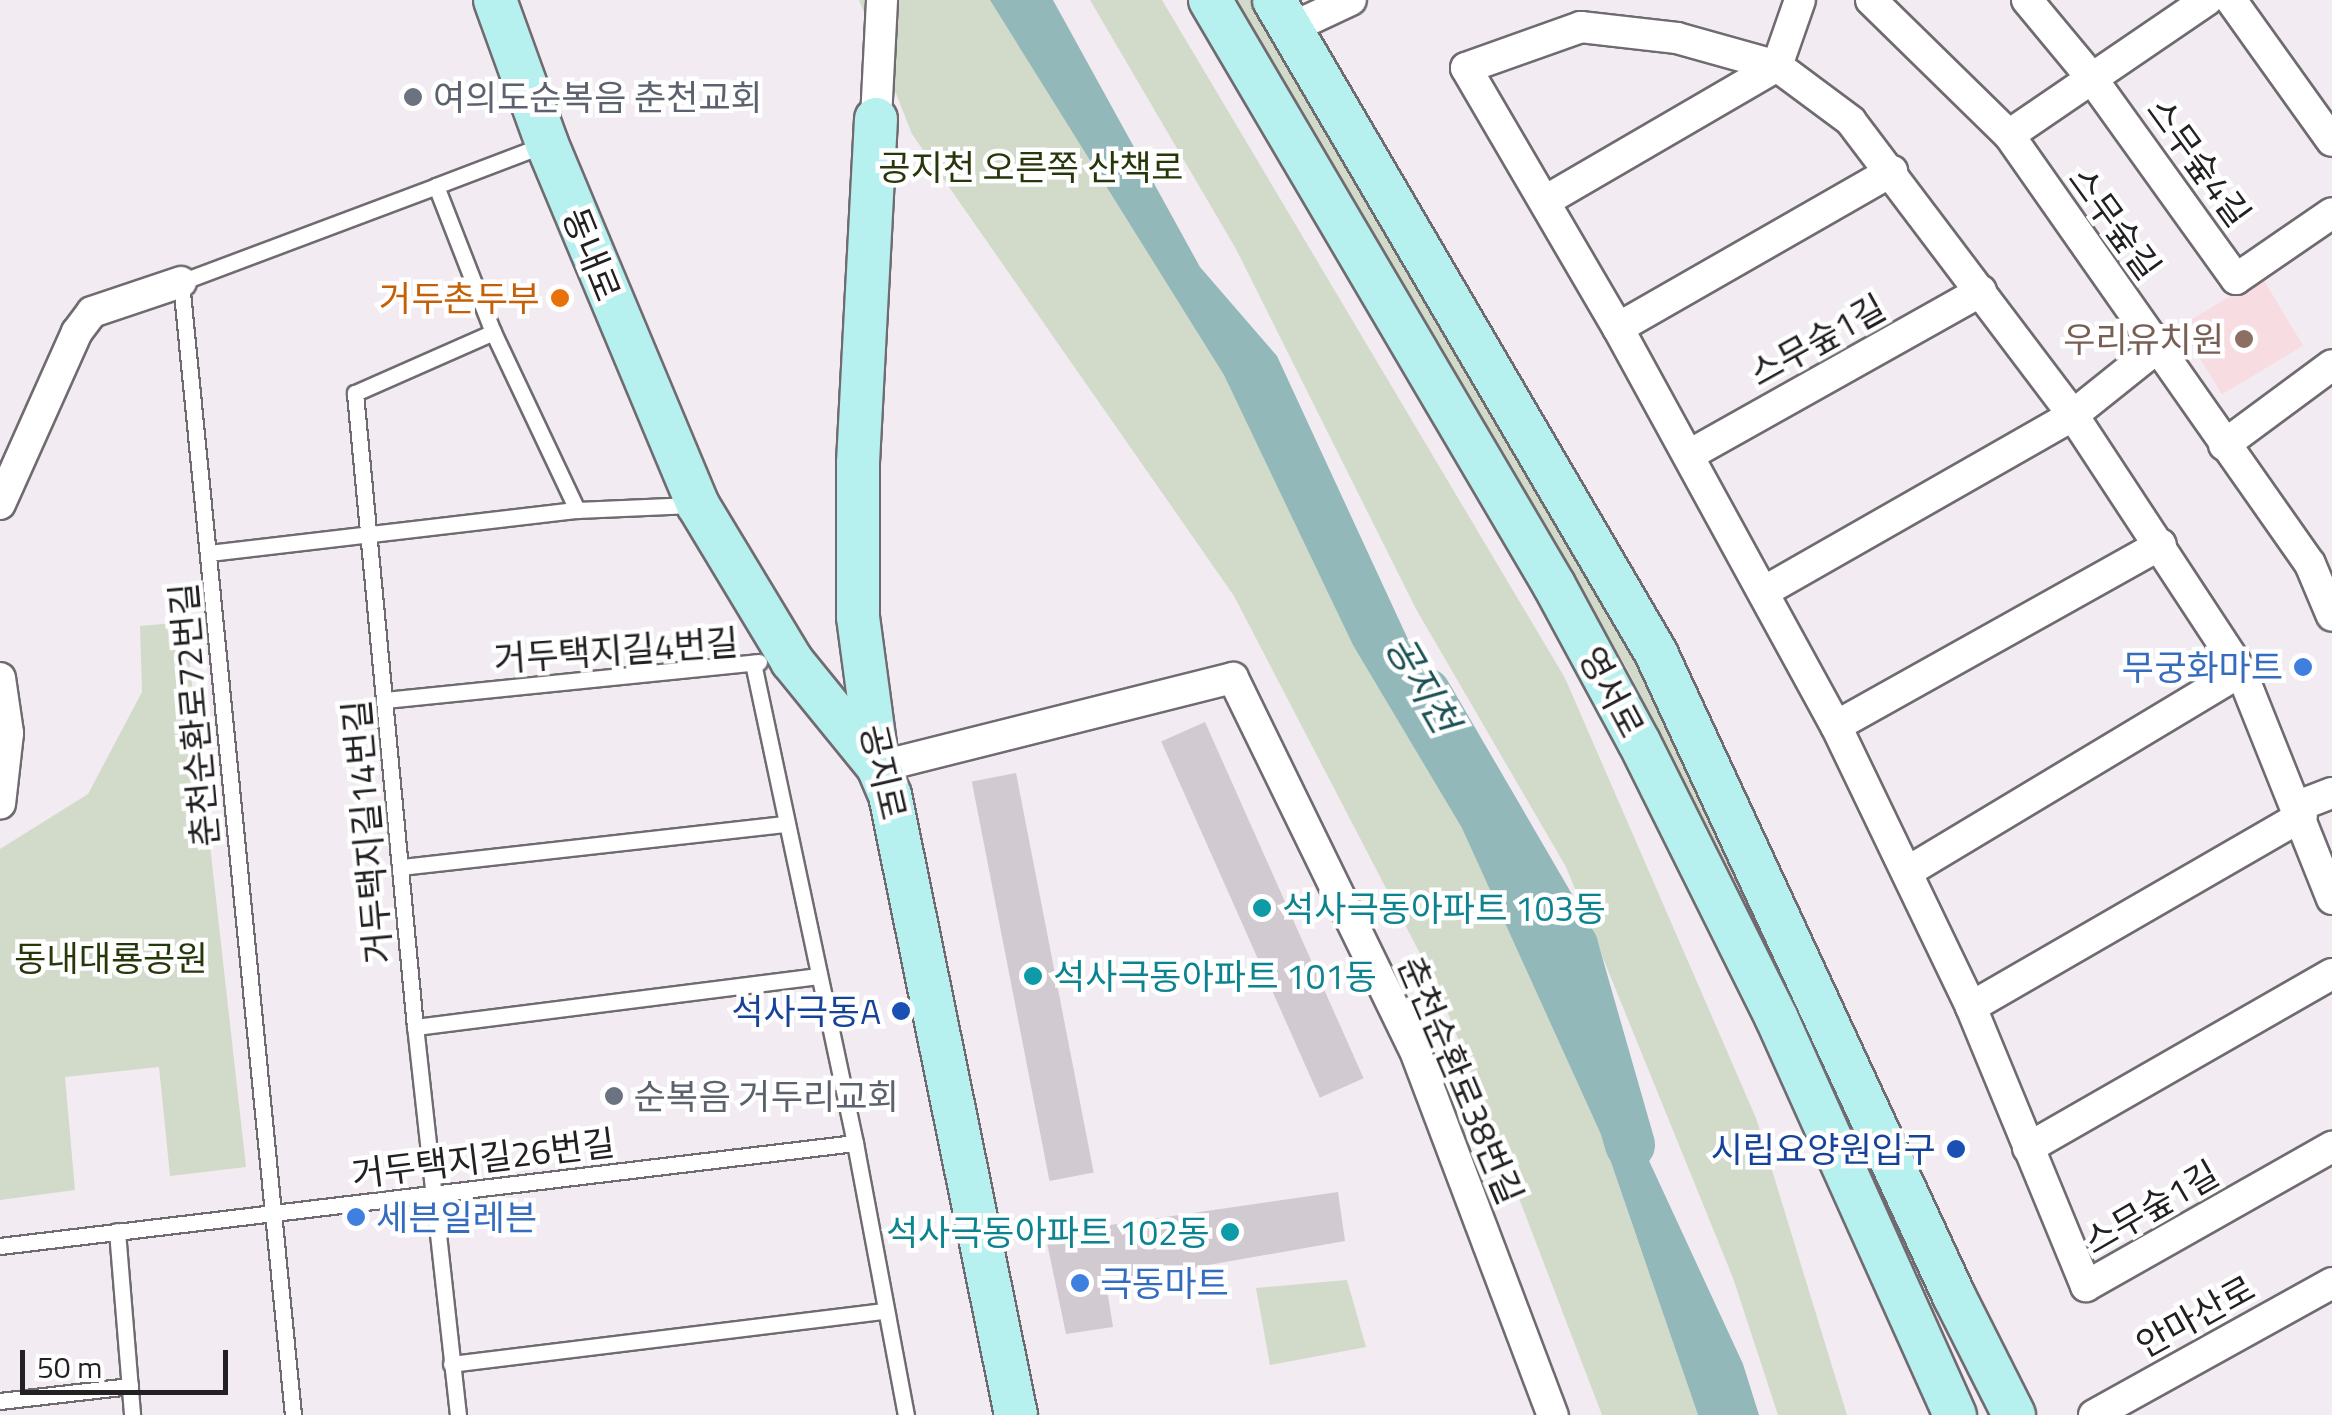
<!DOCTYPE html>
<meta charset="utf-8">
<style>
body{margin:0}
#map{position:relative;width:2332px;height:1415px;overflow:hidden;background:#f2ecf2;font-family:"Titillium Web","Noto Sans KR",sans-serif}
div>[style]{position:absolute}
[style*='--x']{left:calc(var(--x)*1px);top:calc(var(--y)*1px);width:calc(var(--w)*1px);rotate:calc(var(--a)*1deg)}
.education>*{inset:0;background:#f7dde2;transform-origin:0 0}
.green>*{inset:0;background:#d2dac9}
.water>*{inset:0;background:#92b8ba}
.river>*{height:50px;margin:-25px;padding:0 25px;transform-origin:25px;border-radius:25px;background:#92b8ba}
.building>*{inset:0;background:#d1cbd1;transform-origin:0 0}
.roads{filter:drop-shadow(2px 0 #6f6b70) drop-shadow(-2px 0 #6f6b70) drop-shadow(0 2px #6f6b70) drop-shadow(0 -2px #6f6b70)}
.lane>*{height:15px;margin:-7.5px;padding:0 7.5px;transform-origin:7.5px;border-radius:7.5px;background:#fff}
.street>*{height:30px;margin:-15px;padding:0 15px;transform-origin:15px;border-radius:15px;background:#fff}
.secondary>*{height:42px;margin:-21px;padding:0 21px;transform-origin:21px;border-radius:21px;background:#b6f0ef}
.dots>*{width:28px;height:28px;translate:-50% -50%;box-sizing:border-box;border:5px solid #fff;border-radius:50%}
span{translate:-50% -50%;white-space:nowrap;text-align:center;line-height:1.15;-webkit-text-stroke:9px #fff;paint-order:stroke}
.worship-label{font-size:35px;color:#5b616d}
.left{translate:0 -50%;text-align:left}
.street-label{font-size:35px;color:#222022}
.park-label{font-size:35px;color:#26370a}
.food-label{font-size:35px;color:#c56008}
.right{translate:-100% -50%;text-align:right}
.education-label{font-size:35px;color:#785e54}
.shop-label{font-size:35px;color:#366cbe}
.culture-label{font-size:35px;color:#0d838f}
.transit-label{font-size:35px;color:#164399}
.water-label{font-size:38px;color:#1a5154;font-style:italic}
.scale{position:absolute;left:20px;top:1350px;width:208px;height:45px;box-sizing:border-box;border:5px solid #222022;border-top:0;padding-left:12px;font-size:30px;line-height:35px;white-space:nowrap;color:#222022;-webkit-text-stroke:8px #fff;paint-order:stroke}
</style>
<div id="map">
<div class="education">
<i style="left:2262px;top:277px;width:80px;height:95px;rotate:59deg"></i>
</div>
<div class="green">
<i style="clip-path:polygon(859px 0,1003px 0,1317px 504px,1603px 1139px,1698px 1415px,1602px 1415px,1440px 992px,1234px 596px,912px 134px)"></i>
<i style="clip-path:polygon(1090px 0,1162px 0,1565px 678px,1756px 1118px,1847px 1415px,1778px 1415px,1733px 1278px,1566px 867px,1416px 609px,1236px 249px)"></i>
<i style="clip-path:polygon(1234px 0,1255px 0,1640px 660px,1788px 988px,1780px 988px,1687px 786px,1625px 665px)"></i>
<i style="clip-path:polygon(185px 622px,246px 1167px,170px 1176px,159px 1067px,65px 1077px,75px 1190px,0 1200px,0 849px,88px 794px,142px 692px,140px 626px)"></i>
<i style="clip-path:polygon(1347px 1280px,1366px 1347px,1270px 1365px,1256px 1288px)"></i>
</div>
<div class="water">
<i style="clip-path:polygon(990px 0,1053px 0,1200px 267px,1277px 356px,1743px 1364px,1759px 1415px,1698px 1415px,1603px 1139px,1462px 828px,1353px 645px,1224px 375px)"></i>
</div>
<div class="river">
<i style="--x:1426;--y:693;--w:293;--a:59.8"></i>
<i style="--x:1573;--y:946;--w:207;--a:74"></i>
</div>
<div class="building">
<i style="left:1205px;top:722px;width:390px;height:48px;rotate:66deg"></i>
<i style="left:1016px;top:773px;width:407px;height:45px;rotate:79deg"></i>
<i style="clip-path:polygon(1338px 1192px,1345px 1241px,1106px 1283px,1113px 1327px,1066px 1334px,1046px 1238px,1103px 1226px)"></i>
</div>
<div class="roads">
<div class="lane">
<i style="--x:546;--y:144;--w:118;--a:159.1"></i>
<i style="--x:436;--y:186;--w:157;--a:68.7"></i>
<i style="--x:493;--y:332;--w:197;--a:64.7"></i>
<i style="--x:209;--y:553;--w:371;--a:-6.7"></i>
<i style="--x:577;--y:510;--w:115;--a:-2.5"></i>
<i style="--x:753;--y:663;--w:491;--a:78"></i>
<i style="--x:855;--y:1143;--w:277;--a:79.4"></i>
<i style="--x:385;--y:700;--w:376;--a:-5.8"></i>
<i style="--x:401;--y:867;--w:385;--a:-6.4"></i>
<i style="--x:415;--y:1027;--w:407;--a:-7.2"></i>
<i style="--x:117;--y:1231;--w:185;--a:85.3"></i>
<i style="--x:0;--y:1246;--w:861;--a:-6.87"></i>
<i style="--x:451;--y:1364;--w:435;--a:-7"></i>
<i style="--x:0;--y:1401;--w:131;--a:-6.6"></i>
<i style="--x:293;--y:1415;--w:1139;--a:-95.65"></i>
<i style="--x:181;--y:282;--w:272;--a:-20.6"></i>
<i style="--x:458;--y:1415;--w:390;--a:-96.3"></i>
<i style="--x:415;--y:1027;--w:637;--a:-95.41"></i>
<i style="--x:355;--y:393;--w:151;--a:-23.8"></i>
</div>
<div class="street">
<i style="--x:1871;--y:0;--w:193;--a:44.4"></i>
<i style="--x:2009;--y:135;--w:524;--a:54.95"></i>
<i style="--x:2310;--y:564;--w:56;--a:67.1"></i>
<i style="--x:2027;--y:0;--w:99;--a:50.3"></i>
<i style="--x:2090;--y:76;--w:250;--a:54.3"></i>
<i style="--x:2236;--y:279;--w:116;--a:-34.5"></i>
<i style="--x:2231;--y:0;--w:173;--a:54.4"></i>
<i style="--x:1291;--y:28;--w:66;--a:-25"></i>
<i style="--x:876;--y:119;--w:119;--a:-87.1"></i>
<i style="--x:2009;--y:135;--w:240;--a:-34.3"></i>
<i style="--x:1545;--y:201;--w:268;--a:-30.2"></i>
<i style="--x:1777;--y:66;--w:70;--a:-70.8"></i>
<i style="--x:1618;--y:328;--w:316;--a:-29.8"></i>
<i style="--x:2224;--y:445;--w:134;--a:-36.5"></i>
<i style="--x:1689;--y:455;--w:335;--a:-29.3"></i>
<i style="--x:0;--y:504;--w:188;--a:-65.9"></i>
<i style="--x:77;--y:332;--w:25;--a:-53"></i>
<i style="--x:92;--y:312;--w:94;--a:-18.6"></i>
<i style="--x:1765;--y:591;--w:355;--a:-29.7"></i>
<i style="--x:2073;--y:415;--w:109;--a:-38.7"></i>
<i style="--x:0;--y:678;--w:56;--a:81.7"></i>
<i style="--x:8;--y:733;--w:71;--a:96.4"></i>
<i style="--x:1836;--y:726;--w:372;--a:-29.2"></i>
<i style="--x:878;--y:767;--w:366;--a:-14.1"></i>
<i style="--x:1233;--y:678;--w:420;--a:64"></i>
<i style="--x:1417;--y:1056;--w:384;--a:69.3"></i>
<i style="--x:2298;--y:806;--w:36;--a:-21"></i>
<i style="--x:1907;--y:872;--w:390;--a:-31"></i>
<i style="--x:2332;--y:899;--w:245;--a:-111.8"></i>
<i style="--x:2241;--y:671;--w:306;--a:-123.3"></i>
<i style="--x:2073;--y:415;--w:368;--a:-127.1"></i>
<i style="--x:1851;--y:121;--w:92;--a:-143.4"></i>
<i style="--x:1777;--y:66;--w:104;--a:-164.4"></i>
<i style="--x:1677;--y:38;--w:97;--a:-173.5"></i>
<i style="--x:1581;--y:27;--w:122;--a:160.4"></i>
<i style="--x:1466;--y:68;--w:301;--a:59.7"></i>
<i style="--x:1618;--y:328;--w:454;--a:61.3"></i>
<i style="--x:1836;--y:726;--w:312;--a:64.3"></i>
<i style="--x:1971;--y:1007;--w:302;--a:67.6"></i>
<i style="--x:2086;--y:1286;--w:283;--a:-29.5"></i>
<i style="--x:1971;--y:1007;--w:382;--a:-30"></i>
<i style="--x:2028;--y:1148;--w:350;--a:-29.8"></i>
<i style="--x:2094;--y:1415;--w:272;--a:-29"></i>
</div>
<div class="secondary">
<i style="--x:495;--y:0;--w:153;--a:70.1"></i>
<i style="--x:547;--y:144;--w:391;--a:67.3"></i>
<i style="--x:698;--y:505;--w:182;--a:58.9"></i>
<i style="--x:792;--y:661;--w:136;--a:50.9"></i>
<i style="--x:1210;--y:0;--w:679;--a:59.54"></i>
<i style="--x:1554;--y:585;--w:179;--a:61.6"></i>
<i style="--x:1639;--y:742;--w:309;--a:63.5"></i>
<i style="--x:1777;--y:1019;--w:434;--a:65.8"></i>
<i style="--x:1274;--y:0;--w:757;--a:59.67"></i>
<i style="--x:1656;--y:653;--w:709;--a:65.13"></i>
<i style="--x:1954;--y:1296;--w:133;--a:63.2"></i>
<i style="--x:876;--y:119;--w:344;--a:93"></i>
<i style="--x:858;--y:463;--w:154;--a:90"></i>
<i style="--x:858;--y:617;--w:151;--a:82.4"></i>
<i style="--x:878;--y:767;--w:30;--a:67"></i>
<i style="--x:890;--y:795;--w:633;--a:78.51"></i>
</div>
</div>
<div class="dots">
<i style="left:413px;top:97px;background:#6b7280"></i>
<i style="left:560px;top:298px;background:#e8710a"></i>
<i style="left:2244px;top:339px;background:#8d6e63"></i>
<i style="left:2303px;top:667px;background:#3f7fe0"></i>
<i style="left:1262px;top:908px;background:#0f9aa8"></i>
<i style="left:1033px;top:976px;background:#0f9aa8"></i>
<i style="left:901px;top:1011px;background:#1a4fb4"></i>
<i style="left:614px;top:1096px;background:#6b7280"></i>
<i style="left:1956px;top:1149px;background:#1a4fb4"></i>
<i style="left:356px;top:1217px;background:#3f7fe0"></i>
<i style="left:1230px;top:1232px;background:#0f9aa8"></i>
<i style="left:1080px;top:1283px;background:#3f7fe0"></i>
</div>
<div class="worship-label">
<span class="left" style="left:433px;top:97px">여의도순복음 춘천교회</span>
<span class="left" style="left:634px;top:1096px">순복음 거두리교회</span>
</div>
<div class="street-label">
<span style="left:2199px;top:162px;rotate:54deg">스무숲4길</span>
<span style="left:2115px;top:223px;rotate:54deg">스무숲길</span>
<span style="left:592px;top:254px;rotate:68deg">동내로</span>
<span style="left:1817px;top:340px;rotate:-29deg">스무숲1길</span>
<span style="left:616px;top:650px;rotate:-4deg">거두택지길4번길</span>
<span style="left:1612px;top:692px;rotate:62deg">영서로</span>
<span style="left:194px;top:715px;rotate:-95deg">춘천순환로72번길</span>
<span style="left:884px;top:772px;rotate:77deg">공지로</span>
<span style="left:367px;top:832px;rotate:-95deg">거두택지길14번길</span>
<span style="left:1461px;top:1080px;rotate:67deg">춘천순환로38번길</span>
<span style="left:483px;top:1158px;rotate:-7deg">거두택지길26번길</span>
<span style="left:2151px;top:1207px;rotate:-30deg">스무숲1길</span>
<span style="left:2195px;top:1316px;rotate:-29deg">안마산로</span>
</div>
<div class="park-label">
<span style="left:1031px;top:167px">공지천 오른쪽 산책로</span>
<span style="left:111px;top:958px">동내대룡공원</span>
</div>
<div class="food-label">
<span class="right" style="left:540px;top:298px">거두촌두부</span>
</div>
<div class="education-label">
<span class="right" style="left:2224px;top:339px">우리유치원</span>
</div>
<div class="shop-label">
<span class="right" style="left:2283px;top:667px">무궁화마트</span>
<span class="left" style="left:376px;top:1217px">세븐일레븐</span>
<span class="left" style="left:1100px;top:1283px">극동마트</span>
</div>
<div class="culture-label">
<span class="left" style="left:1282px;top:908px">석사극동아파트 103동</span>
<span class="left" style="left:1053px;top:976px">석사극동아파트 101동</span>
<span class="right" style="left:1210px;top:1232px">석사극동아파트 102동</span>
</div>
<div class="transit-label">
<span class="right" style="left:881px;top:1011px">석사극동A</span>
<span class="right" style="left:1936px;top:1149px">시립요양원입구</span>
</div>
<div class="water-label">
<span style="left:1422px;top:684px;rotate:60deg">공지천</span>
</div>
<div class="scale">50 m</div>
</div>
